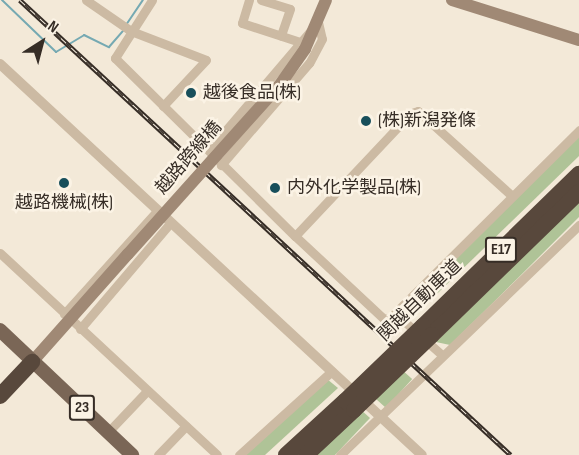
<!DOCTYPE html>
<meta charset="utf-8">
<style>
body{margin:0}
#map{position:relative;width:579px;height:455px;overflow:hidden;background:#f3e9d8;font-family:"Sofia Sans Condensed","Noto Sans JP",sans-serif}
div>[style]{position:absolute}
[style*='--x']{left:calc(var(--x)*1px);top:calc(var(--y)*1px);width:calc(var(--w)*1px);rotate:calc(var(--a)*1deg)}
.green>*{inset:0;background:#afc397;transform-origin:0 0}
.stream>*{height:2px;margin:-1px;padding:0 1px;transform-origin:1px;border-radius:1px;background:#75a9b2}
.minor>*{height:9px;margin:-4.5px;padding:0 4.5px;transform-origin:4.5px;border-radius:4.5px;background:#ccbaa3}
.tertiary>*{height:10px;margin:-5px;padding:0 5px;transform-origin:5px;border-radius:5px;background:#ccbaa3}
.secondary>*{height:12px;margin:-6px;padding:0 6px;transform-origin:6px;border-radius:6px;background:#a08975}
.primary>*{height:14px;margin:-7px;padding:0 7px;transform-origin:7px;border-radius:7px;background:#7a6656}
.motorway>*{height:16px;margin:-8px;padding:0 8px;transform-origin:8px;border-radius:8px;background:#58483c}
.rail>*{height:4.5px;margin-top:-2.25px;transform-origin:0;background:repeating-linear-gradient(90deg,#fbf3e5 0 7px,#362d26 0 14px);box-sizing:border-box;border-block:2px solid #362d26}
.secondary-bridge>*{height:12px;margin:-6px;padding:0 6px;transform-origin:6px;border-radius:6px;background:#a08975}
.motorway-bridge>*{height:16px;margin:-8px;padding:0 8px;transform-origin:8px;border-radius:8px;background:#58483c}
.dots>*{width:16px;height:16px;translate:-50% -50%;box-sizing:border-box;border:3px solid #fbf3e5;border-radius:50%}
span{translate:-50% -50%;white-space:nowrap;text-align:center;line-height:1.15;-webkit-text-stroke:5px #fbf3e5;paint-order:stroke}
.shield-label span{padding:2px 4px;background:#fbf3e5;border:2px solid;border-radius:4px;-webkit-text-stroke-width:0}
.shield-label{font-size:16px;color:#362d26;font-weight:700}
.poi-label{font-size:18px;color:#362d26}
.left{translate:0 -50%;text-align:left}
.street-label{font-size:18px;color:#362d26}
.north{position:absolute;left:12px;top:12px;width:60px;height:60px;-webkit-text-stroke:4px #fbf3e5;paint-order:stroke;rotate:36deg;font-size:16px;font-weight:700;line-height:24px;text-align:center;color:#362d26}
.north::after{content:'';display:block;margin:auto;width:21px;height:27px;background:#362d26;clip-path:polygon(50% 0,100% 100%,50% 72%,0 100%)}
</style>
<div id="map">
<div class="green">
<i style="clip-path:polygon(579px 134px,579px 156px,411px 319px,410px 302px)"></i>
<i style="clip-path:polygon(579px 201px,579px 217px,518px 278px,450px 345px,436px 342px)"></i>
<i style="left:401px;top:369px;width:15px;height:39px;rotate:42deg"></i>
<i style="clip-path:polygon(327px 379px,338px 388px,265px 455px,241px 455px)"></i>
<i style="clip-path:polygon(360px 409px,370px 418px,335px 455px,315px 455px)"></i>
</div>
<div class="stream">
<i style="--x:2;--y:0;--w:75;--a:43.9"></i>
<i style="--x:56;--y:52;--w:33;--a:-31"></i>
<i style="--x:84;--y:35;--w:28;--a:26"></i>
<i style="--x:109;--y:47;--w:23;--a:-49"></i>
<i style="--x:126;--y:25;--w:30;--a:-56"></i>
</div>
<div class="minor">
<i style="--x:86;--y:0;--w:55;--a:34.6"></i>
<i style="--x:131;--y:31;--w:80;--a:21.1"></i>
<i style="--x:206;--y:60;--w:63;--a:133.1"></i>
<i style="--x:152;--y:0;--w:69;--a:122.5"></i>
<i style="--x:115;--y:58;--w:253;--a:44.7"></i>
<i style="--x:295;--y:236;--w:169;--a:-46.7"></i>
<i style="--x:411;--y:113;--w:7;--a:-16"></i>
<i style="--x:418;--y:111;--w:127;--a:42.1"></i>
<i style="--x:249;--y:0;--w:24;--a:107"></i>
<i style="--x:242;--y:23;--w:61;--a:18.1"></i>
<i style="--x:261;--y:0;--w:30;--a:17"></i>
<i style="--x:290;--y:9;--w:28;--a:109"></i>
<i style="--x:209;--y:150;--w:168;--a:-49.6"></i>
<i style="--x:318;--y:22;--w:17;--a:77"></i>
<i style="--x:322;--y:39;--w:27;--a:118"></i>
<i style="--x:309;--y:63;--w:135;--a:130.8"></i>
<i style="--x:295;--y:236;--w:122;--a:43"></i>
<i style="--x:384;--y:319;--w:6;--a:-9"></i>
<i style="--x:390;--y:318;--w:267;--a:-44.8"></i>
<i style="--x:0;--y:253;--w:296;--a:42.9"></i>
<i style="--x:64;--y:314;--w:140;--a:-47.9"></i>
<i style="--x:396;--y:314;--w:62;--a:41.7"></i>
<i style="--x:80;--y:329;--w:140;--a:-49.6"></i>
<i style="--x:108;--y:432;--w:57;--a:-46.4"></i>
<i style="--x:158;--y:455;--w:40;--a:-46"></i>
<i style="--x:239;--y:455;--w:125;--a:-42.1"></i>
<i style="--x:340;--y:455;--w:332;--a:-43.9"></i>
</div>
<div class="tertiary">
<i style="--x:0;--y:64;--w:575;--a:42.82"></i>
</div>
<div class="secondary">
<i style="--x:452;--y:0;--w:133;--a:17.5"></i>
<i style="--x:279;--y:86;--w:45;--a:-54.9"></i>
<i style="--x:305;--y:49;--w:53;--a:-66.8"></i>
<i style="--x:32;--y:362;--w:144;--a:-48.4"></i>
</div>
<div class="primary">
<i style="--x:0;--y:330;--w:182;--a:43.4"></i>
</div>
<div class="motorway">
<i style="--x:423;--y:326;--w:218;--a:-44.3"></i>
<i style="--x:432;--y:335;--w:205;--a:-44.2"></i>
<i style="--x:0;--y:396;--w:47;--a:-46.7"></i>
<i style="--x:286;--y:455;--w:80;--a:-42.5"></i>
<i style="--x:306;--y:455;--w:66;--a:-43.2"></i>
</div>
<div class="rail">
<i style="--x:20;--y:0;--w:669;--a:42.82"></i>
</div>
<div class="secondary-bridge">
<i style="--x:128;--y:254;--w:226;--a:-48.1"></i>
</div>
<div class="motorway-bridge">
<i style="--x:345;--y:401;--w:108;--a:-43.9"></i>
<i style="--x:354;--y:410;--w:108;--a:-43.9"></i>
</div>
<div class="dots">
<i style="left:191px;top:93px;background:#184f5b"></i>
<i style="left:366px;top:121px;background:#184f5b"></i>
<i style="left:64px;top:183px;background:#184f5b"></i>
<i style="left:275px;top:188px;background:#184f5b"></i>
</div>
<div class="shield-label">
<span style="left:501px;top:250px">E17</span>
<span style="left:82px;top:408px">23</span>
</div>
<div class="poi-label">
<span class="left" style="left:203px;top:93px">越後食品(株)</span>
<span class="left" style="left:378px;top:121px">(株)新潟発條</span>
<span class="left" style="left:287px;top:188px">内外化学製品(株)</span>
<span style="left:64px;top:203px">越路機械(株)</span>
</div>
<div class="street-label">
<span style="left:189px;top:158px;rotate:-49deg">越路跨線橋</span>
<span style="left:420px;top:301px;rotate:-44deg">関越自動車道</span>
</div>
<div class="north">N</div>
</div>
